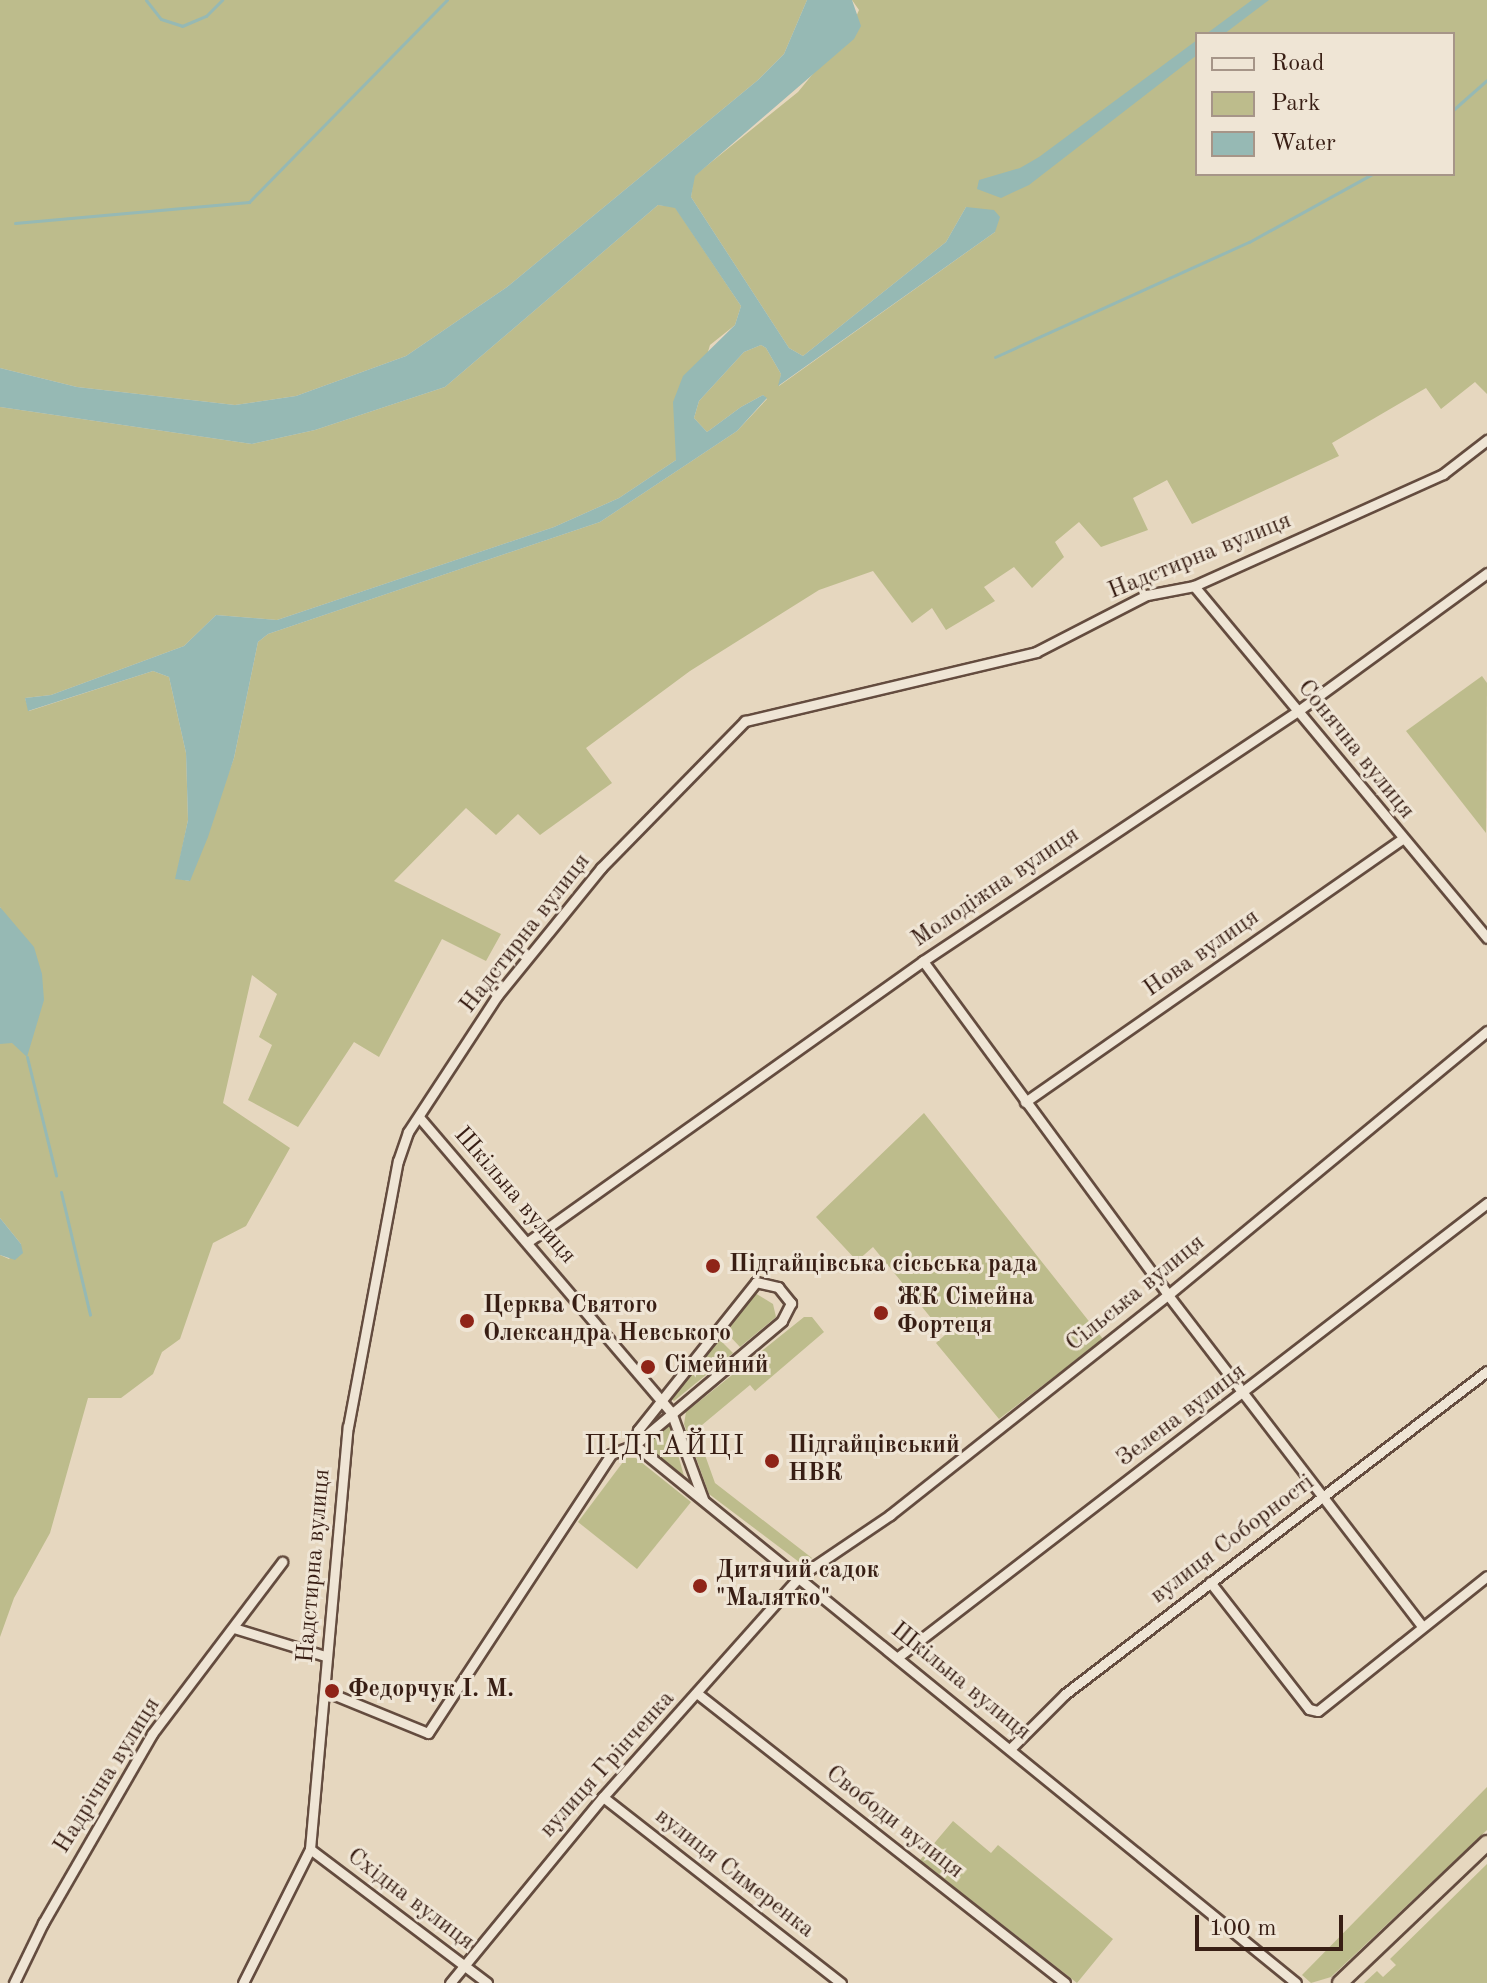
<!DOCTYPE html>
<meta charset="utf-8">
<style>
body{margin:0}
#map{position:relative;width:1487px;height:1983px;overflow:hidden;background:#e6d7bf;font-family:"Old Standard TT",serif}
div>[style]{position:absolute}
[style*='--x']{left:calc(var(--x)*1px);top:calc(var(--y)*1px);width:calc(var(--w)*1px);rotate:calc(var(--a)*1deg)}
.green>*{inset:0;background:#bdbc8c}
.water>*{inset:0;background:#96b9b4}
.stream>*{height:3px;margin:-1.5px;padding:0 1.5px;transform-origin:1.5px;border-radius:1.5px;background:#96b9b4}
.roads{filter:drop-shadow(2px 0 #644c3f) drop-shadow(-2px 0 #644c3f) drop-shadow(0 2px #644c3f) drop-shadow(0 -2px #644c3f)}
.minor>*{height:9px;margin:-4.5px;padding:0 4.5px;transform-origin:4.5px;border-radius:4.5px;background:#efe5d5}
.trunk>*{height:14px;margin:-7px;padding:0 7px;transform-origin:7px;border-radius:7px;background:#e6d7bf}
.dots>*{width:22px;height:22px;translate:-50% -50%;box-sizing:border-box;border:4px solid #efe5d5;border-radius:50%}
span{translate:-50% -50%;white-space:nowrap;text-align:center;line-height:1.15;-webkit-text-stroke:6px #efe5d5;paint-order:stroke}
.street-label{font-size:24px;color:#381e14}
.poi-label{font-size:24px;color:#381e14;font-weight:700}
.left{translate:0 -50%;text-align:left}
.quarter-label{font-size:28px;color:#381e14;letter-spacing:2px}
.legend{position:absolute;left:1195px;top:32px;width:260px;height:144px;box-sizing:border-box;background:#efe5d5;border:2px solid #a69588;margin:0;padding:10px 14px;list-style:none;font-size:24px;color:#381e14}
.legend li{display:flex;align-items:center;gap:16px;height:40px}
.legend b{width:40px;border:2px solid #a69588}
.scale{position:absolute;left:1195px;top:1915px;width:148px;height:36px;box-sizing:border-box;border:4px solid #381e14;border-top:0;padding-left:10px;font-size:24px;line-height:28px;white-space:nowrap;color:#381e14;-webkit-text-stroke:6px #efe5d5;paint-order:stroke}
</style>
<div id="map">
<div class="green">
<i style="clip-path:polygon(0 0,807px 0,784px 54px,758px 80px,507px 287px,406px 356px,296px 396px,235px 405px,77px 387px,0 368px)"></i>
<i style="clip-path:polygon(evenodd,852px 0,1487px 0,1487px 394px,1475px 382px,1441px 409px,1426px 388px,1332px 443px,1339px 456px,1192px 524px,1167px 480px,1133px 498px,1148px 530px,1101px 547px,1079px 522px,1055px 542px,1064px 557px,1032px 588px,1014px 567px,984px 587px,995px 601px,946px 630px,932px 608px,912px 623px,873px 571px,819px 590px,690px 671px,586px 748px,612px 783px,540px 835px,518px 814px,496px 835px,466px 808px,394px 881px,501px 934px,486px 961px,442px 939px,379px 1057px,354px 1042px,298px 1127px,248px 1100px,272px 1045px,259px 1037px,277px 994px,252px 975px,223px 1103px,290px 1148px,246px 1226px,213px 1243px,180px 1339px,162px 1352px,153px 1374px,121px 1398px,88px 1398px,50px 1533px,14px 1598px,0 1637px,0 1255px,9px 1259px,21px 1244px,0 1218px,0 1010px,12px 927px,0 907px,0 407px,252px 444px,315px 430px,445px 387px,658px 205px,675px 207px,741px 306px,735px 325px,710px 345px,676px 460px,619px 498px,554px 527px,277px 620px,216px 615px,184px 646px,51px 695px,25px 698px,29px 711px,153px 671px,169px 677px,186px 753px,188px 820px,176px 878px,189px 881px,234px 758px,258px 642px,268px 634px,600px 522px,737px 431px,767px 399px,763px 395px,741px 407px,707px 432px,694px 418px,699px 401px,744px 352px,761px 345px,766px 348px,781px 374px,779px 386px,995px 232px,966px 207px,946px 242px,803px 356px,789px 348px,691px 197px,694px 176px,798px 92px,826px 58px,842px 49px,859px 10px,852px 0,1197px 34px,1453px 34px,1453px 174px,1197px 174px,1197px 34px)"></i>
<i style="clip-path:polygon(1482px 676px,1487px 683px,1486px 833px,1406px 731px)"></i>
<i style="clip-path:polygon(924px 1113px,1103px 1339px,999px 1419px,936px 1343px,945px 1335px,873px 1247px,857px 1261px,816px 1217px)"></i>
<i style="clip-path:polygon(755px 1293px,773px 1304px,776px 1317px,740px 1347px,724px 1330px)"></i>
<i style="clip-path:polygon(804px 1317px,812px 1317px,824px 1332px,755px 1391px,750px 1385px,696px 1430px,715px 1483px,812px 1558px,803px 1565px,709px 1494px,684px 1424px,686px 1412px)"></i>
<i style="clip-path:polygon(718px 1338px,733px 1353px,674px 1401px,668px 1396px)"></i>
<i style="clip-path:polygon(663px 1425px,670px 1426px,684px 1476px,651px 1451px,649px 1438px)"></i>
<i style="clip-path:polygon(626px 1458px,636px 1458px,691px 1502px,637px 1569px,578px 1522px)"></i>
<i style="clip-path:polygon(1487px 1787px,1487px 1830px,1331px 1977px,1311px 1983px,1302px 1975px)"></i>
<i style="clip-path:polygon(953px 1821px,991px 1853px,998px 1845px,1113px 1939px,1077px 1983px,920px 1860px)"></i>
<i style="clip-path:polygon(1487px 1864px,1487px 1983px,1364px 1983px,1377px 1971px,1383px 1977px,1396px 1965px,1390px 1959px)"></i>
</div>
<div class="water">
<i style="clip-path:polygon(807px 0,852px 0,861px 26px,854px 39px,695px 176px,691px 197px,789px 348px,803px 356px,946px 242px,966px 207px,994px 210px,1000px 217px,995px 232px,778px 386px,781px 374px,766px 348px,761px 345px,744px 352px,699px 401px,694px 418px,707px 432px,741px 407px,763px 395px,767px 398px,737px 431px,600px 522px,268px 634px,258px 642px,234px 758px,208px 837px,190px 881px,175px 879px,188px 820px,186px 753px,169px 677px,153px 671px,28px 711px,25px 698px,51px 695px,184px 646px,216px 615px,277px 620px,554px 527px,619px 498px,676px 460px,673px 402px,683px 376px,735px 325px,741px 306px,675px 208px,658px 205px,445px 387px,315px 430px,252px 444px,0 407px,0 368px,77px 387px,235px 405px,296px 396px,406px 356px,507px 287px,758px 80px,784px 54px)"></i>
<i style="clip-path:polygon(1252px 0,1269px 0,1224px 34px,1206px 34px)"></i>
<i style="clip-path:polygon(1197px 40px,1197px 55px,1029px 185px,1001px 198px,977px 189px,979px 180px,1020px 168px,1039px 157px)"></i>
<i style="clip-path:polygon(0 907px,34px 947px,42px 974px,44px 1000px,27px 1057px,12px 1043px,0 1044px)"></i>
<i style="clip-path:polygon(0 1218px,21px 1244px,23px 1253px,15px 1260px,0 1255px)"></i>
</div>
<div class="stream">
<i style="--x:146;--y:0;--w:24;--a:52"></i>
<i style="--x:161;--y:19;--w:22;--a:18"></i>
<i style="--x:182;--y:26;--w:26;--a:-23"></i>
<i style="--x:206;--y:16;--w:23;--a:-45"></i>
<i style="--x:1453;--y:110;--w:45;--a:-41.4"></i>
<i style="--x:15;--y:223;--w:235;--a:-5.1"></i>
<i style="--x:249;--y:202;--w:283;--a:-45.6"></i>
<i style="--x:995;--y:357;--w:279;--a:-24.4"></i>
<i style="--x:1249;--y:242;--w:141;--a:-28.9"></i>
<i style="--x:27;--y:1057;--w:122;--a:76.2"></i>
<i style="--x:61;--y:1192;--w:126;--a:76.7"></i>
</div>
<div class="roads">
<div class="minor">
<i style="--x:1194;--y:586;--w:458;--a:50.2"></i>
<i style="--x:923;--y:961;--w:414;--a:53.7"></i>
<i style="--x:1168;--y:1295;--w:417;--a:52.5"></i>
<i style="--x:1025;--y:1102;--w:460;--a:-34.9"></i>
<i style="--x:419;--y:1117;--w:388;--a:49.5"></i>
<i style="--x:671;--y:1412;--w:93;--a:69.8"></i>
<i style="--x:529;--y:1241;--w:483;--a:-35.4"></i>
<i style="--x:923;--y:961;--w:451;--a:-33.7"></i>
<i style="--x:1298;--y:711;--w:234;--a:-36.1"></i>
<i style="--x:756;--y:1282;--w:23;--a:13"></i>
<i style="--x:778;--y:1287;--w:21;--a:51"></i>
<i style="--x:791;--y:1303;--w:20;--a:117"></i>
<i style="--x:782;--y:1321;--w:192;--a:139.9"></i>
<i style="--x:635;--y:1445;--w:15;--a:-79"></i>
<i style="--x:638;--y:1430;--w:189;--a:-51.4"></i>
<i style="--x:635;--y:1445;--w:852;--a:39.14"></i>
<i style="--x:1210;--y:1582;--w:161;--a:52.1"></i>
<i style="--x:1309;--y:1709;--w:9;--a:13"></i>
<i style="--x:1318;--y:1711;--w:216;--a:-38.6"></i>
<i style="--x:234;--y:1628;--w:95;--a:17.1"></i>
<i style="--x:898;--y:1657;--w:744;--a:-37.62"></i>
<i style="--x:325;--y:1691;--w:111;--a:22.2"></i>
<i style="--x:428;--y:1733;--w:334;--a:-56.7"></i>
<i style="--x:611;--y:1454;--w:26;--a:-21"></i>
<i style="--x:698;--y:1694;--w:467;--a:38.2"></i>
<i style="--x:1010;--y:1749;--w:78;--a:-45"></i>
<i style="--x:1065;--y:1694;--w:531;--a:-37.43"></i>
<i style="--x:603;--y:1797;--w:302;--a:38"></i>
<i style="--x:310;--y:1849;--w:222;--a:37.1"></i>
<i style="--x:14;--y:1983;--w:67;--a:-64.2"></i>
<i style="--x:43;--y:1923;--w:218;--a:-60"></i>
<i style="--x:152;--y:1734;--w:216;--a:-52.9"></i>
<i style="--x:243;--y:1983;--w:150;--a:-63.4"></i>
<i style="--x:310;--y:1849;--w:424;--a:-84.9"></i>
<i style="--x:348;--y:1427;--w:271;--a:-79.4"></i>
<i style="--x:398;--y:1161;--w:31;--a:-71"></i>
<i style="--x:408;--y:1132;--w:163;--a:-56.8"></i>
<i style="--x:497;--y:996;--w:165;--a:-50.9"></i>
<i style="--x:601;--y:868;--w:206;--a:-45.6"></i>
<i style="--x:745;--y:721;--w:299;--a:-13.3"></i>
<i style="--x:1036;--y:652;--w:125;--a:-27.2"></i>
<i style="--x:1147;--y:595;--w:48;--a:-10.8"></i>
<i style="--x:1194;--y:586;--w:273;--a:-24.2"></i>
<i style="--x:1443;--y:474;--w:56;--a:-37.7"></i>
<i style="--x:450;--y:1983;--w:241;--a:-50.6"></i>
<i style="--x:603;--y:1797;--w:296;--a:-48.3"></i>
<i style="--x:800;--y:1576;--w:109;--a:-34.1"></i>
<i style="--x:890;--y:1515;--w:355;--a:-38.4"></i>
<i style="--x:1168;--y:1295;--w:414;--a:-39.6"></i>
</div>
<div class="trunk">
<i style="--x:1340;--y:1983;--w:203;--a:-43.6"></i>
</div>
</div>
<div class="dots">
<i style="left:713px;top:1266px;background:#8f2418"></i>
<i style="left:881px;top:1313px;background:#8f2418"></i>
<i style="left:467px;top:1321px;background:#8f2418"></i>
<i style="left:648px;top:1367px;background:#8f2418"></i>
<i style="left:772px;top:1461px;background:#8f2418"></i>
<i style="left:700px;top:1586px;background:#8f2418"></i>
<i style="left:332px;top:1691px;background:#8f2418"></i>
</div>
<div class="street-label">
<span style="left:1200px;top:557px;rotate:-22deg">Надстирна вулиця</span>
<span style="left:1355px;top:750px;rotate:51deg">Сонячна вулиця</span>
<span style="left:996px;top:888px;rotate:-34deg">Молодіжна вулиця</span>
<span style="left:526px;top:934px;rotate:-52deg">Надстирна вулиця</span>
<span style="left:1202px;top:954px;rotate:-35deg">Нова вулиця</span>
<span style="left:514px;top:1196px;rotate:49deg">Шкільна вулиця</span>
<span style="left:1136px;top:1294px;rotate:-39deg">Сільська вулиця</span>
<span style="left:1182px;top:1416px;rotate:-37deg">Зелена вулиця</span>
<span style="left:1233px;top:1540px;rotate:-37deg">вулиця Соборності</span>
<span style="left:315px;top:1566px;rotate:-85deg">Надстирна вулиця</span>
<span style="left:960px;top:1682px;rotate:39deg">Шкільна вулиця</span>
<span style="left:608px;top:1765px;rotate:-48deg">вулиця Грінченка</span>
<span style="left:108px;top:1776px;rotate:-58deg">Надрічна вулиця</span>
<span style="left:894px;top:1823px;rotate:38deg">Свободи вулиця</span>
<span style="left:734px;top:1874px;rotate:38deg">вулиця Симеренка</span>
<span style="left:410px;top:1900px;rotate:37deg">Східна вулиця</span>
</div>
<div class="poi-label">
<span class="left" style="left:729px;top:1266px">Підгайцівська сісьська рада</span>
<span class="left" style="left:897px;top:1313px">ЖК Сімейна<br>Фортеця</span>
<span class="left" style="left:483px;top:1321px">Церква Святого<br>Олександра Невського</span>
<span class="left" style="left:664px;top:1367px">Сімейний</span>
<span class="left" style="left:788px;top:1461px">Підгайцівський<br>НВК</span>
<span class="left" style="left:716px;top:1586px">Дитячий садок<br>"Малятко"</span>
<span class="left" style="left:348px;top:1691px">Федорчук І. М.</span>
</div>
<div class="quarter-label">
<span style="left:665px;top:1447px">ПІДГАЙЦІ</span>
</div>
<ul class="legend">
<li><b style="height:10px;background:#efe5d5"></b>Road</li>
<li><b style="height:22px;background:#bdbc8c"></b>Park</li>
<li><b style="height:22px;background:#96b9b4"></b>Water</li>
</ul>
<div class="scale">100 m</div>
</div>
